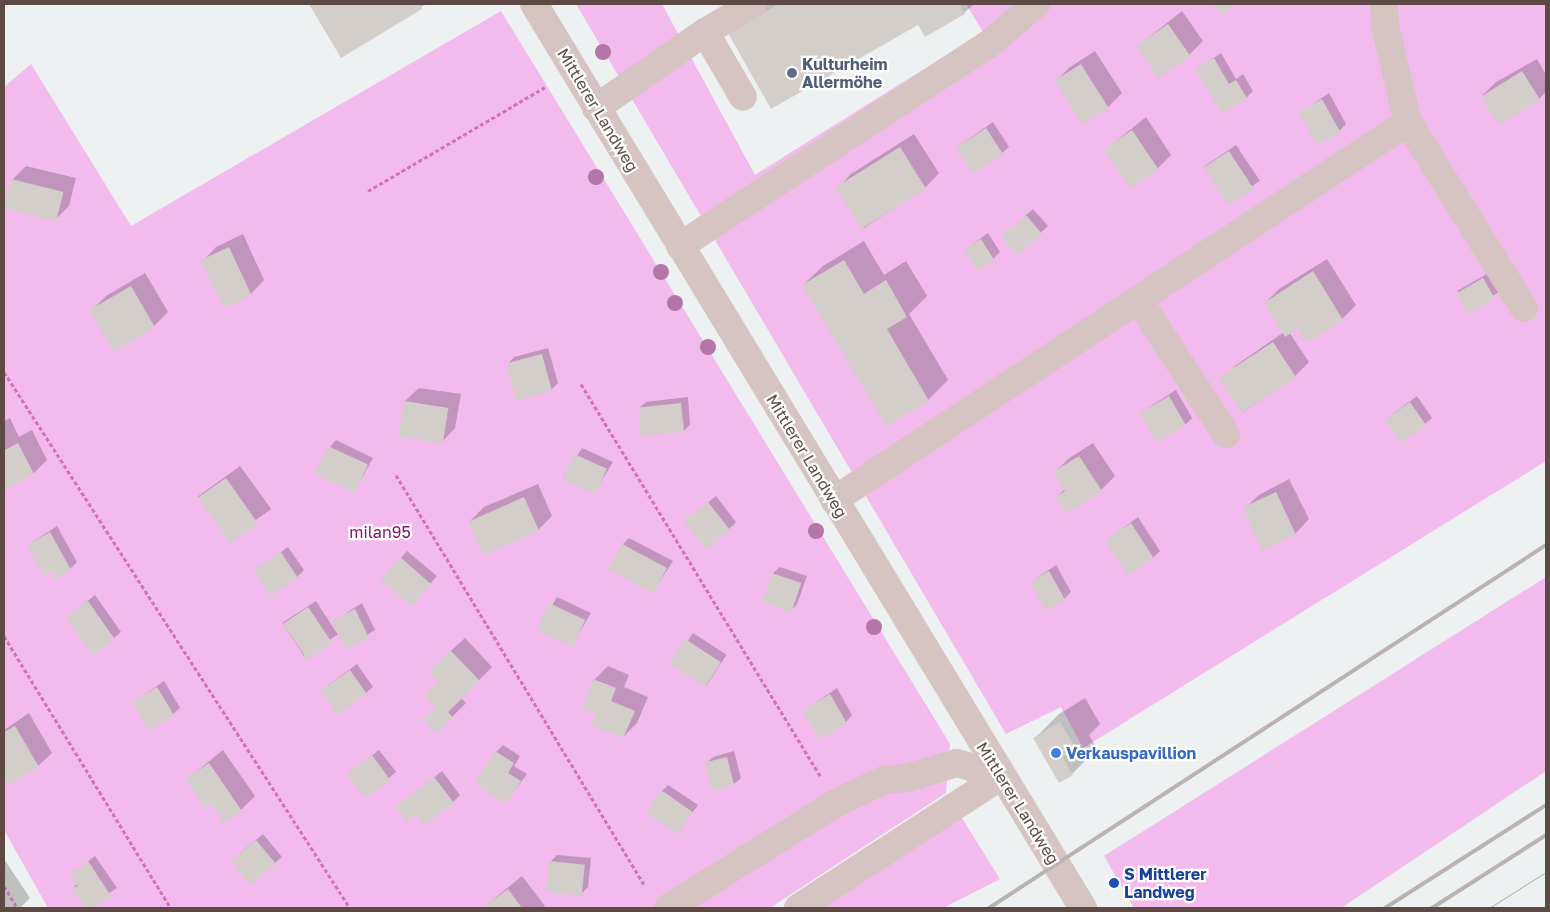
<!DOCTYPE html>
<meta charset="utf-8">
<style>
body{margin:0}
#map{position:relative;width:1550px;height:912px;overflow:hidden;background:#eef1f1;font-family:"Golos Text",sans-serif}
div>[style]{position:absolute}
[style*='--x']{left:calc(var(--x)*1px);top:calc(var(--y)*1px);width:calc(var(--w)*1px);rotate:calc(var(--a)*1deg)}
.green>*{inset:0;background:#f2baed}
.shadow>*{inset:0;background:#0003;transform-origin:0 0}
.building>*{inset:0;background:#d4ceca;transform-origin:0 0}
.path>*{height:3px;margin-top:-1.5px;transform-origin:0;background:repeating-linear-gradient(90deg,#d36fbd 0 4px,transparent 0 6.5px)}
.minor>*{height:28px;margin:-14px;padding:0 14px;transform-origin:14px;border-radius:14px;background:#d5c4c1}
.tram>*{height:1px;margin:-0.5px;padding:0 0.5px;transform-origin:0.5px;border-radius:0.5px;background:#bab3b0}
.rail>*{height:4px;margin:-2px;padding:0 2px;transform-origin:2px;border-radius:2px;background:#bab3b0}
.trees>*{width:16px;height:16px;margin:-8px;border-radius:50%;background:#b475a8}
.dots>*{width:14px;height:14px;translate:-50% -50%;box-sizing:border-box;border:2px solid #fff;border-radius:50%}
span{translate:-50% -50%;white-space:nowrap;text-align:center;line-height:1.15;-webkit-text-stroke:4.5px #fff;paint-order:stroke}
.service-label{font-size:16px;color:#4e5e75;font-weight:700}
.left{translate:0 -50%;text-align:left}
.street-label{font-size:16px;color:#5e4a45}
.park-label{font-size:16px;color:#85106d}
.shop-label{font-size:16px;color:#366cbe;font-weight:700}
.transit-label{font-size:16px;color:#164399;font-weight:700}
.frame{position:absolute;inset:0;border:5px solid #5e4a45;pointer-events:none}
</style>
<div id="map">
<div class="green">
<i style="clip-path:polygon(576px 4px,662px 4px,755px 175px,983px 32px,966px 4px,1546px 4px,1546px 461px,1083px 748px,1061px 707px,1006px 734px)"></i>
<i style="clip-path:polygon(501px 11px,950px 744px,946px 793px,770px 908px,48px 908px,4px 830px,4px 87px,31px 64px,131px 226px)"></i>
<i style="clip-path:polygon(1546px 577px,1546px 771px,1341px 908px,1134px 908px,1104px 856px)"></i>
<i style="clip-path:polygon(960px 815px,1000px 879px,943px 908px,817px 908px)"></i>
</div>
<div class="shadow">
<i style="clip-path:polygon(310px 4px,426px 4px,341px 56px)"></i>
<i style="clip-path:polygon(763px 4px,974px 4px,964px 13px,926px 35px,919px 23px,729px 34px)"></i>
<i style="clip-path:polygon(1182px 11px,1203px 41px,1189px 55px,1138px 46px)"></i>
<i style="clip-path:polygon(1095px 51px,1122px 93px,1108px 107px,1057px 80px,1070px 67px)"></i>
<i style="clip-path:polygon(1221px 53px,1236px 79px,1243px 74px,1253px 91px,1246px 98px,1197px 69px)"></i>
<i style="clip-path:polygon(1537px 59px,1546px 75px,1546px 92px,1539px 99px,1482px 96px,1496px 82px)"></i>
<i style="clip-path:polygon(1329px 93px,1346px 124px,1339px 131px,1300px 113px)"></i>
<i style="clip-path:polygon(1146px 117px,1171px 155px,1157px 169px,1106px 149px)"></i>
<i style="clip-path:polygon(993px 122px,1009px 147px,1002px 153px,957px 147px)"></i>
<i style="clip-path:polygon(914px 134px,939px 173px,926px 187px,864px 228px,838px 188px,851px 174px)"></i>
<i style="left:1236px;top:145px;width:43px;height:39px;rotate:56deg"></i>
<i style="clip-path:polygon(26px 166px,76px 178px,69px 206px,55px 220px,12px 180px)"></i>
<i style="clip-path:polygon(1033px 209px,1048px 226px,1017px 254px,1009px 230px)"></i>
<i style="clip-path:polygon(988px 233px,1000px 252px,993px 259px,966px 249px)"></i>
<i style="clip-path:polygon(243px 234px,264px 280px,251px 294px,224px 306px,203px 261px,216px 247px)"></i>
<i style="clip-path:polygon(864px 241px,884px 275px,906px 261px,927px 296px,909px 314px,948px 380px,928px 400px,803px 285px,823px 266px)"></i>
<i style="clip-path:polygon(1327px 259px,1356px 305px,1342px 319px,1298px 327px,1289px 332px,1309px 362px,1295px 376px,1243px 412px,1221px 379px,1235px 366px,1284px 332px,1265px 303px,1279px 289px)"></i>
<i style="left:1490px;top:272px;width:22px;height:38px;rotate:60deg"></i>
<i style="clip-path:polygon(145px 273px,168px 312px,154px 326px,92px 310px,106px 296px)"></i>
<i style="clip-path:polygon(548px 348px,558px 383px,551px 390px,508px 364px,514px 357px)"></i>
<i style="clip-path:polygon(419px 388px,461px 394px,455px 428px,442px 442px,405px 401px)"></i>
<i style="clip-path:polygon(1176px 390px,1192px 418px,1185px 425px,1140px 413px)"></i>
<i style="clip-path:polygon(1417px 396px,1432px 418px,1425px 424px,1386px 419px)"></i>
<i style="clip-path:polygon(688px 397px,690px 424px,684px 431px,639px 408px,646px 402px)"></i>
<i style="clip-path:polygon(10px 418px,19px 437px,32px 430px,47px 460px,34px 473px,4px 489px,4px 421px)"></i>
<i style="clip-path:polygon(336px 440px,373px 458px,354px 492px,330px 447px)"></i>
<i style="clip-path:polygon(1093px 443px,1115px 476px,1101px 490px,1057px 497px,1065px 489px,1054px 473px,1068px 459px)"></i>
<i style="clip-path:polygon(582px 448px,613px 462px,594px 493px,563px 478px)"></i>
<i style="left:240px;top:466px;width:53px;height:52px;rotate:54deg"></i>
<i style="clip-path:polygon(1289px 479px,1309px 519px,1296px 533px,1265px 548px,1245px 508px,1259px 495px)"></i>
<i style="clip-path:polygon(538px 484px,552px 516px,538px 530px,470px 521px,484px 507px)"></i>
<i style="clip-path:polygon(716px 496px,736px 522px,729px 529px,685px 521px)"></i>
<i style="clip-path:polygon(1138px 517px,1160px 551px,1153px 558px,1107px 540px)"></i>
<i style="clip-path:polygon(57px 526px,77px 562px,70px 569px,28px 545px)"></i>
<i style="clip-path:polygon(629px 538px,673px 561px,653px 592px,623px 544px)"></i>
<i style="clip-path:polygon(288px 547px,304px 570px,297px 577px,255px 571px)"></i>
<i style="clip-path:polygon(407px 551px,437px 576px,418px 598px,382px 580px)"></i>
<i style="clip-path:polygon(1056px 565px,1071px 592px,1064px 599px,1031px 582px)"></i>
<i style="clip-path:polygon(780px 567px,807px 576px,797px 604px,790px 611px,773px 573px)"></i>
<i style="clip-path:polygon(95px 595px,121px 632px,114px 638px,68px 617px)"></i>
<i style="clip-path:polygon(557px 597px,591px 613px,571px 646px,538px 630px)"></i>
<i style="left:316px;top:601px;width:40px;height:40px;rotate:57deg"></i>
<i style="clip-path:polygon(362px 603px,375px 630px,347px 648px,334px 621px)"></i>
<i style="left:693px;top:633px;width:40px;height:37px;rotate:33deg"></i>
<i style="clip-path:polygon(465px 638px,492px 667px,461px 698px,466px 703px,437px 732px,443px 658px)"></i>
<i style="clip-path:polygon(357px 664px,373px 687px,366px 693px,322px 690px)"></i>
<i style="clip-path:polygon(608px 666px,629px 675px,624px 687px,648px 697px,637px 723px,623px 737px,597px 713px,594px 680px)"></i>
<i style="clip-path:polygon(164px 681px,180px 708px,173px 714px,134px 702px)"></i>
<i style="clip-path:polygon(837px 688px,852px 715px,846px 722px,803px 711px)"></i>
<i style="clip-path:polygon(1085px 698px,1100px 724px,1089px 735px,1097px 749px,1072px 774px,1035px 738px,1059px 714px)"></i>
<i style="clip-path:polygon(29px 713px,52px 753px,38px 766px,9px 783px,4px 775px,4px 730px)"></i>
<i style="clip-path:polygon(503px 745px,520px 756px,514px 766px,527px 774px,506px 802px,496px 752px)"></i>
<i style="clip-path:polygon(223px 750px,255px 796px,241px 810px,211px 802px,187px 779px)"></i>
<i style="left:379px;top:750px;width:28px;height:38px;rotate:52deg"></i>
<i style="clip-path:polygon(734px 751px,741px 778px,734px 784px,707px 763px,713px 757px)"></i>
<i style="clip-path:polygon(442px 771px,460px 795px,453px 802px,417px 813px,397px 807px)"></i>
<i style="clip-path:polygon(668px 785px,698px 805px,678px 833px,662px 791px)"></i>
<i style="clip-path:polygon(263px 834px,282px 857px,275px 863px,239px 854px)"></i>
<i style="clip-path:polygon(557px 855px,591px 858px,588px 887px,581px 894px,550px 862px)"></i>
<i style="clip-path:polygon(95px 856px,117px 888px,86px 908px,73px 888px,78px 883px,72px 874px)"></i>
<i style="clip-path:polygon(4px 859px,30px 898px,20px 908px,4px 908px)"></i>
<i style="clip-path:polygon(522px 876px,545px 906px,542px 908px,483px 908px)"></i>
</div>
<div class="building">
<i style="clip-path:polygon(309px 4px,419px 4px,422px 9px,341px 58px)"></i>
<i style="clip-path:polygon(779px 4px,959px 4px,965px 14px,925px 37px,918px 25px,771px 109px,728px 33px)"></i>
<i style="clip-path:polygon(1212px 4px,1235px 4px,1223px 15px)"></i>
<i style="left:1168px;top:24px;width:39px;height:39px;rotate:55deg"></i>
<i style="clip-path:polygon(1214px 58px,1229px 84px,1236px 80px,1247px 98px,1222px 114px,1195px 69px)"></i>
<i style="left:1081px;top:64px;width:52px;height:31px;rotate:58deg"></i>
<i style="left:1522px;top:71px;width:34px;height:48px;rotate:58deg"></i>
<i style="left:1322px;top:99px;width:38px;height:27px;rotate:61deg"></i>
<i style="left:986px;top:128px;width:31px;height:36px;rotate:57deg"></i>
<i style="left:1132px;top:130px;width:47px;height:34px;rotate:56deg"></i>
<i style="left:900px;top:147px;width:49px;height:76px;rotate:58deg"></i>
<i style="left:1229px;top:151px;width:45px;height:30px;rotate:57deg"></i>
<i style="left:11px;top:179px;width:54px;height:30px;rotate:14deg"></i>
<i style="left:1026px;top:215px;width:25px;height:33px;rotate:50deg"></i>
<i style="left:981px;top:239px;width:25px;height:20px;rotate:58deg"></i>
<i style="left:229px;top:247px;width:53px;height:31px;rotate:65deg"></i>
<i style="clip-path:polygon(844px 260px,864px 294px,886px 280px,907px 317px,887px 329px,929px 401px,886px 426px,802px 285px)"></i>
<i style="clip-path:polygon(1313px 271px,1343px 320px,1307px 343px,1298px 329px,1285px 337px,1264px 303px)"></i>
<i style="left:1483px;top:278px;width:24px;height:31px;rotate:60deg"></i>
<i style="left:131px;top:286px;width:48px;height:48px;rotate:60deg"></i>
<i style="left:1273px;top:342px;width:42px;height:65px;rotate:57deg"></i>
<i style="left:542px;top:354px;width:38px;height:37px;rotate:75deg"></i>
<i style="left:1169px;top:396px;width:34px;height:34px;rotate:60deg"></i>
<i style="left:404px;top:401px;width:45px;height:36px;rotate:9deg"></i>
<i style="left:1410px;top:402px;width:28px;height:31px;rotate:55deg"></i>
<i style="left:681px;top:403px;width:29px;height:43px;rotate:84deg"></i>
<i style="clip-path:polygon(18px 443px,34px 474px,4px 490px,4px 447px,5px 450px)"></i>
<i style="left:328px;top:446px;width:44px;height:31px;rotate:25deg"></i>
<i style="left:574px;top:454px;width:36px;height:28px;rotate:24deg"></i>
<i style="clip-path:polygon(1079px 456px,1102px 491px,1066px 514px,1056px 497px,1065px 491px,1053px 472px)"></i>
<i style="left:226px;top:478px;width:56px;height:34px;rotate:55deg"></i>
<i style="left:1276px;top:492px;width:47px;height:37px;rotate:65deg"></i>
<i style="left:524px;top:497px;width:37px;height:61px;rotate:66deg"></i>
<i style="left:708px;top:502px;width:36px;height:31px;rotate:52deg"></i>
<i style="left:1131px;top:523px;width:42px;height:31px;rotate:57deg"></i>
<i style="clip-path:polygon(50px 532px,71px 570px,54px 580px,52px 571px,44px 576px,27px 545px)"></i>
<i style="left:622px;top:544px;width:51px;height:29px;rotate:28deg"></i>
<i style="left:281px;top:552px;width:31px;height:33px;rotate:57deg"></i>
<i style="left:400px;top:557px;width:41px;height:30px;rotate:41deg"></i>
<i style="left:1049px;top:571px;width:33px;height:22px;rotate:61deg"></i>
<i style="left:772px;top:573px;width:31px;height:31px;rotate:19deg"></i>
<i style="left:88px;top:601px;width:47px;height:27px;rotate:55deg"></i>
<i style="left:549px;top:603px;width:40px;height:30px;rotate:25deg"></i>
<i style="left:308px;top:607px;width:43px;height:30px;rotate:56deg"></i>
<i style="left:355px;top:609px;width:32px;height:26px;rotate:64deg"></i>
<i style="left:685px;top:639px;width:43px;height:29px;rotate:33deg"></i>
<i style="clip-path:polygon(450px 650px,480px 681px,448px 712px,453px 718px,437px 733px,423px 719px,436px 707px,424px 696px,438px 682px,428px 671px)"></i>
<i style="left:350px;top:670px;width:29px;height:36px;rotate:55deg"></i>
<i style="clip-path:polygon(593px 679px,616px 688px,611px 701px,635px 711px,623px 738px,591px 725px,596px 714px,582px 708px)"></i>
<i style="left:157px;top:687px;width:33px;height:29px;rotate:59deg"></i>
<i style="left:830px;top:694px;width:34px;height:32px;rotate:60deg"></i>
<i style="clip-path:polygon(1060px 722px,1076px 749px,1063px 757px,1073px 775px,1059px 783px,1033px 738px)"></i>
<i style="clip-path:polygon(15px 726px,39px 767px,8px 785px,4px 777px,4px 732px)"></i>
<i style="clip-path:polygon(495px 751px,514px 763px,508px 773px,521px 781px,506px 804px,474px 783px)"></i>
<i style="left:372px;top:755px;width:31px;height:31px;rotate:54deg"></i>
<i style="left:727px;top:757px;width:29px;height:23px;rotate:76deg"></i>
<i style="clip-path:polygon(209px 763px,242px 811px,224px 823px,211px 803px,205px 808px,185px 779px)"></i>
<i style="clip-path:polygon(434px 777px,454px 803px,424px 825px,416px 815px,407px 822px,395px 807px)"></i>
<i style="left:661px;top:790px;width:39px;height:27px;rotate:35deg"></i>
<i style="left:256px;top:840px;width:31px;height:33px;rotate:50deg"></i>
<i style="clip-path:polygon(88px 861px,111px 896px,92px 908px,85px 908px,71px 888px,78px 886px,70px 874px)"></i>
<i style="left:549px;top:861px;width:36px;height:31px;rotate:6deg"></i>
<i style="clip-path:polygon(508px 889px,522px 908px,482px 908px)"></i>
</div>
<div class="path">
<i style="--x:368;--y:191;--w:205;--a:-30.4"></i>
<i style="--x:4;--y:372;--w:638;--a:57.16"></i>
<i style="--x:581;--y:384;--w:459;--a:58.6"></i>
<i style="--x:396;--y:475;--w:479;--a:58.8"></i>
<i style="--x:4;--y:636;--w:319;--a:58.5"></i>
<i style="--x:4;--y:886;--w:26;--a:59"></i>
</div>
<div class="minor">
<i style="--x:534;--y:4;--w:1058;--a:58.73"></i>
<i style="--x:705;--y:32;--w:56;--a:-30.3"></i>
<i style="--x:596;--y:108;--w:133;--a:-34.9"></i>
<i style="--x:705;--y:32;--w:75;--a:59.7"></i>
<i style="--x:1408;--y:122;--w:219;--a:58.1"></i>
<i style="--x:680;--y:246;--w:369;--a:-33.2"></i>
<i style="--x:989;--y:44;--w:62;--a:-40.4"></i>
<i style="--x:1139;--y:301;--w:159;--a:56.8"></i>
<i style="--x:834;--y:500;--w:687;--a:-33.37"></i>
<i style="--x:1408;--y:122;--w:99;--a:-103.5"></i>
<i style="--x:1385;--y:26;--w:22;--a:-93"></i>
<i style="--x:668;--y:908;--w:198;--a:-32"></i>
<i style="--x:836;--y:803;--w:53;--a:-25.6"></i>
<i style="--x:884;--y:780;--w:22;--a:-5"></i>
<i style="--x:906;--y:778;--w:53;--a:-16.4"></i>
<i style="--x:957;--y:763;--w:46;--a:16.5"></i>
<i style="--x:798;--y:908;--w:242;--a:-33"></i>
</div>
<div class="tram">
<i style="--x:1489;--y:908;--w:67;--a:-32.3"></i>
</div>
<div class="rail">
<i style="--x:989;--y:908;--w:665;--a:-33.09"></i>
<i style="--x:1385;--y:908;--w:191;--a:-32.6"></i>
<i style="--x:1432;--y:908;--w:135;--a:-32.6"></i>
</div>
<div class="trees">
<i style="left:603px;top:52px"></i>
<i style="left:596px;top:177px"></i>
<i style="left:661px;top:272px"></i>
<i style="left:675px;top:303px"></i>
<i style="left:708px;top:347px"></i>
<i style="left:816px;top:531px"></i>
<i style="left:874px;top:627px"></i>
</div>
<div class="dots">
<i style="left:792px;top:73px;background:#5c6f8a"></i>
<i style="left:1056px;top:753px;background:#3f7fe0"></i>
<i style="left:1114px;top:883px;background:#1a4fb4"></i>
</div>
<div class="service-label">
<span class="left" style="left:802px;top:73px">Kulturheim<br>Allermöhe</span>
</div>
<div class="street-label">
<span style="left:598px;top:110px;rotate:59deg">Mittlerer Landweg</span>
<span style="left:807px;top:456px;rotate:59deg">Mittlerer Landweg</span>
<span style="left:1018px;top:803px;rotate:58deg">Mittlerer Landweg</span>
</div>
<div class="park-label">
<span style="left:380px;top:532px">milan95</span>
</div>
<div class="shop-label">
<span class="left" style="left:1066px;top:753px">Verkauspavillion</span>
</div>
<div class="transit-label">
<span class="left" style="left:1124px;top:883px">S Mittlerer<br>Landweg</span>
</div>
<div class="frame"></div>
</div>
